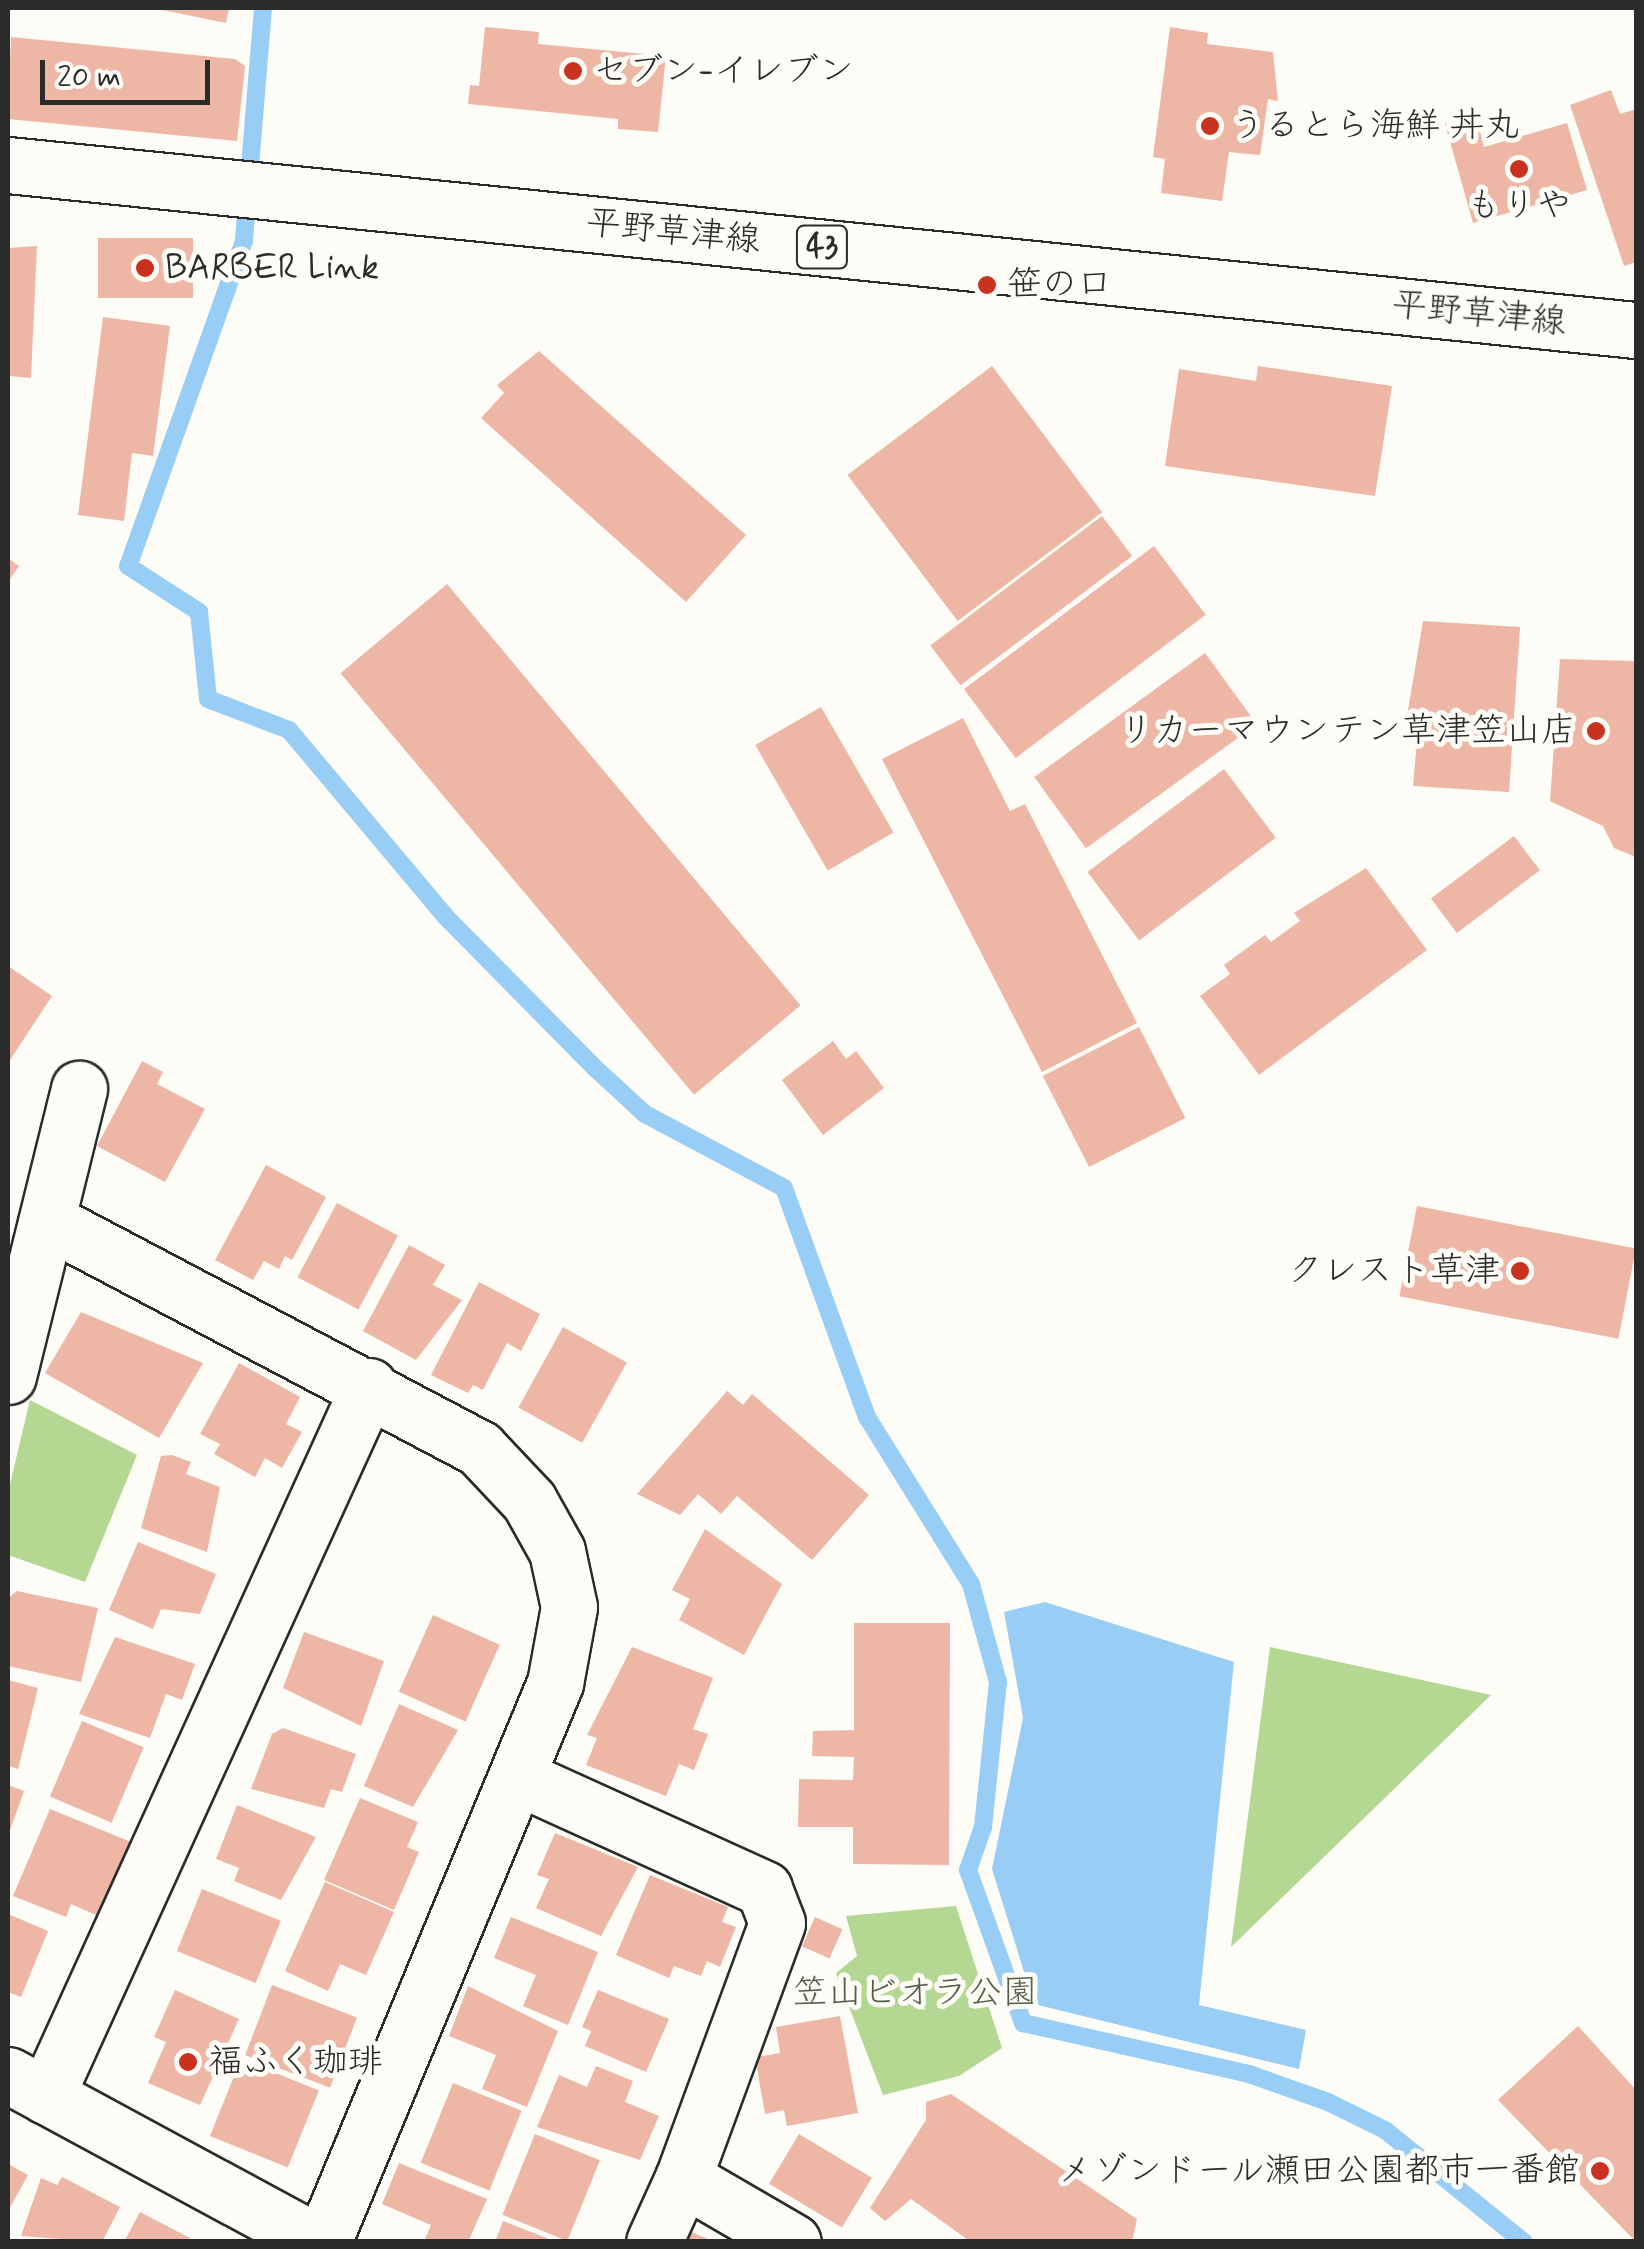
<!DOCTYPE html>
<meta charset="utf-8">
<style>
body{margin:0}
#map{position:relative;width:1644px;height:2249px;overflow:hidden;background:#fdfcf7;font-family:Mynerve,"Klee One",sans-serif}
div>[style]{position:absolute}
[style*='--x']{left:calc(var(--x)*1px);top:calc(var(--y)*1px);width:calc(var(--w)*1px);rotate:calc(var(--a)*1deg)}
.green>*{inset:0;background:#b4d791}
.water>*{inset:0;background:#98cdf6}
.stream>*{height:18px;margin:-9px;padding:0 9px;transform-origin:9px;border-radius:9px;background:#98cdf6}
.building>*{inset:0;background:#eeb6a5;transform-origin:0 0}
.roads{filter:drop-shadow(2px 0 #2b2b2b) drop-shadow(-2px 0 #2b2b2b) drop-shadow(0 2px #2b2b2b) drop-shadow(0 -2px #2b2b2b)}
.minor>*{height:55px;margin:-27.5px;padding:0 27.5px;transform-origin:27.5px;border-radius:27.5px;background:#fdfcf7}
.major>*{height:55px;margin:-27.5px;padding:0 27.5px;transform-origin:27.5px;border-radius:27.5px;background:#fdfcf7}
.dots>*{width:28px;height:28px;translate:-50% -50%;box-sizing:border-box;border:5px solid #fdfcf7;border-radius:50%}
span{translate:-50% -50%;white-space:nowrap;text-align:center;line-height:1.15;-webkit-text-stroke:10px #fdfcf7;paint-order:stroke}
.shield-label span{padding:2px 8px;background:#fdfcf7;border:2px solid;border-radius:8px;-webkit-text-stroke-width:0}
.shield-label{font-size:32px;color:#2b2b2b;font-weight:700}
.poi-label{font-size:35px;color:#2b2b2b}
.left{translate:0 -50%;text-align:left}
.right{translate:-100% -50%;text-align:right}
.street-label{font-size:35px;color:#2b2b2b}
.park-label{font-size:35px;color:#545f4a}
.frame{position:absolute;inset:0;border:10px solid #2b2b2b;pointer-events:none}
.scale{position:absolute;left:40px;top:60px;width:170px;height:45px;box-sizing:border-box;border:5px solid #2b2b2b;border-top:0;padding-left:12px;font-size:30px;line-height:35px;white-space:nowrap;color:#2b2b2b;-webkit-text-stroke:8px #fdfcf7;paint-order:stroke}
</style>
<div id="map">
<div class="green">
<i style="clip-path:polygon(30px 1400px,137px 1455px,85px 1582px,8px 1555px,8px 1493px)"></i>
<i style="clip-path:polygon(1270px 1647px,1491px 1695px,1231px 1947px)"></i>
<i style="clip-path:polygon(956px 1906px,1002px 2048px,959px 2076px,883px 2095px,836px 1973px,857px 1956px,846px 1916px)"></i>
</div>
<div class="water">
<i style="clip-path:polygon(1045px 1602px,1234px 1662px,1199px 2005px,1306px 2030px,1299px 2069px,1034px 2004px,992px 1869px,1023px 1718px,1004px 1612px)"></i>
</div>
<div class="stream">
<i style="--x:263;--y:8;--w:234;--a:94.7"></i>
<i style="--x:244;--y:241;--w:345;--a:109.6"></i>
<i style="--x:128;--y:566;--w:85;--a:32.9"></i>
<i style="--x:199;--y:612;--w:87;--a:84.1"></i>
<i style="--x:208;--y:699;--w:87;--a:20.9"></i>
<i style="--x:289;--y:730;--w:243;--a:50"></i>
<i style="--x:445;--y:916;--w:214;--a:45.4"></i>
<i style="--x:595;--y:1068;--w:68;--a:42.6"></i>
<i style="--x:645;--y:1114;--w:157;--a:28"></i>
<i style="--x:784;--y:1188;--w:244;--a:70.1"></i>
<i style="--x:867;--y:1417;--w:197;--a:58.1"></i>
<i style="--x:971;--y:1584;--w:102;--a:74.6"></i>
<i style="--x:998;--y:1682;--w:146;--a:95.9"></i>
<i style="--x:983;--y:1827;--w:46;--a:109.2"></i>
<i style="--x:968;--y:1870;--w:163;--a:70.2"></i>
<i style="--x:1023;--y:2023;--w:232;--a:12.7"></i>
<i style="--x:1249;--y:2074;--w:84;--a:19.5"></i>
<i style="--x:1328;--y:2102;--w:64;--a:26.2"></i>
<i style="--x:1385;--y:2130;--w:179;--a:38.9"></i>
</div>
<div class="building">
<i style="clip-path:polygon(153px 8px,229px 8px,226px 23px)"></i>
<i style="clip-path:polygon(485px 27px,539px 32px,538px 44px,666px 56px,658px 132px,618px 129px,618px 119px,468px 104px,470px 85px,479px 86px)"></i>
<i style="clip-path:polygon(1170px 27px,1208px 33px,1207px 44px,1273px 52px,1278px 101px,1268px 99px,1260px 155px,1229px 152px,1222px 201px,1161px 193px,1165px 159px,1153px 157px)"></i>
<i style="clip-path:polygon(11px 37px,235px 59px,245px 66px,237px 141px,8px 119px)"></i>
<i style="clip-path:polygon(1611px 90px,1620px 114px,1636px 109px,1636px 262px,1624px 266px,1570px 105px)"></i>
<i style="clip-path:polygon(1476px 115px,1484px 147px,1567px 123px,1587px 190px,1473px 223px,1445px 124px)"></i>
<i style="left:98px;top:238px;width:95px;height:60px"></i>
<i style="clip-path:polygon(37px 246px,31px 378px,8px 376px,8px 248px)"></i>
<i style="clip-path:polygon(103px 317px,170px 326px,153px 456px,132px 453px,124px 521px,78px 515px)"></i>
<i style="clip-path:polygon(539px 351px,746px 535px,686px 602px,481px 418px,504px 393px,497px 385px)"></i>
<i style="left:992px;top:366px;width:183px;height:181px;rotate:53deg"></i>
<i style="clip-path:polygon(1258px 366px,1392px 386px,1375px 496px,1165px 466px,1179px 369px,1256px 381px)"></i>
<i style="left:1102px;top:516px;width:50px;height:215px;rotate:53deg"></i>
<i style="left:1154px;top:546px;width:86px;height:238px;rotate:53deg"></i>
<i style="clip-path:polygon(8px 558px,19px 566px,8px 582px)"></i>
<i style="left:447px;top:584px;width:550px;height:139px;rotate:50deg"></i>
<i style="clip-path:polygon(1423px 621px,1520px 627px,1509px 792px,1413px 786px,1417px 741px,1405px 728px)"></i>
<i style="left:1205px;top:653px;width:88px;height:211px;rotate:54deg"></i>
<i style="clip-path:polygon(1560px 659px,1636px 661px,1636px 857px,1614px 848px,1603px 826px,1550px 801px)"></i>
<i style="left:821px;top:707px;width:145px;height:76px;rotate:60deg"></i>
<i style="clip-path:polygon(963px 718px,1010px 811px,1025px 804px,1137px 1023px,1042px 1072px,882px 759px)"></i>
<i style="left:1224px;top:769px;width:86px;height:171px;rotate:53deg"></i>
<i style="left:1514px;top:836px;width:43px;height:104px;rotate:53deg"></i>
<i style="clip-path:polygon(1366px 868px,1427px 950px,1259px 1075px,1200px 996px,1230px 974px,1224px 965px,1265px 935px,1271px 942px,1300px 921px,1294px 913px)"></i>
<i style="clip-path:polygon(8px 966px,52px 996px,10px 1060px,8px 1058px)"></i>
<i style="left:1139px;top:1027px;width:102px;height:108px;rotate:63deg"></i>
<i style="clip-path:polygon(833px 1041px,846px 1059px,856px 1051px,884px 1088px,823px 1135px,782px 1080px)"></i>
<i style="clip-path:polygon(142px 1061px,163px 1072px,157px 1084px,205px 1109px,165px 1182px,97px 1146px)"></i>
<i style="clip-path:polygon(266px 1165px,326px 1197px,292px 1260px,285px 1256px,279px 1269px,264px 1261px,253px 1280px,215px 1260px)"></i>
<i style="left:337px;top:1203px;width:69px;height:84px;rotate:28deg"></i>
<i style="left:1417px;top:1206px;width:223px;height:92px;rotate:11deg"></i>
<i style="clip-path:polygon(409px 1245px,445px 1265px,433px 1285px,462px 1300px,416px 1360px,363px 1331px)"></i>
<i style="clip-path:polygon(479px 1282px,540px 1314px,521px 1351px,507px 1343px,483px 1390px,473px 1385px,468px 1393px,431px 1375px)"></i>
<i style="clip-path:polygon(81px 1312px,203px 1363px,159px 1438px,45px 1373px)"></i>
<i style="left:563px;top:1327px;width:73px;height:92px;rotate:29deg"></i>
<i style="clip-path:polygon(239px 1363px,300px 1397px,286px 1424px,302px 1432px,282px 1468px,265px 1458px,255px 1477px,214px 1454px,220px 1444px,200px 1434px)"></i>
<i style="clip-path:polygon(727px 1391px,743px 1405px,752px 1394px,869px 1495px,812px 1560px,737px 1496px,721px 1514px,698px 1494px,680px 1515px,637px 1494px)"></i>
<i style="clip-path:polygon(172px 1455px,191px 1462px,186px 1474px,220px 1487px,207px 1552px,141px 1528px,161px 1456px)"></i>
<i style="clip-path:polygon(705px 1529px,782px 1584px,744px 1655px,679px 1620px,690px 1599px,672px 1590px)"></i>
<i style="clip-path:polygon(138px 1542px,216px 1574px,200px 1614px,161px 1609px,153px 1629px,109px 1610px)"></i>
<i style="clip-path:polygon(17px 1591px,98px 1608px,81px 1682px,8px 1666px,8px 1598px)"></i>
<i style="left:433px;top:1615px;width:73px;height:84px;rotate:24deg"></i>
<i style="clip-path:polygon(854px 1623px,950px 1623px,949px 1865px,853px 1864px,853px 1827px,798px 1827px,799px 1779px,853px 1780px,854px 1757px,812px 1756px,813px 1731px,854px 1730px)"></i>
<i style="clip-path:polygon(304px 1632px,384px 1661px,361px 1726px,283px 1688px)"></i>
<i style="clip-path:polygon(115px 1637px,195px 1664px,182px 1700px,166px 1694px,150px 1738px,79px 1714px)"></i>
<i style="clip-path:polygon(632px 1647px,713px 1678px,693px 1729px,708px 1734px,694px 1770px,679px 1764px,666px 1796px,586px 1765px,597px 1738px,587px 1735px)"></i>
<i style="clip-path:polygon(8px 1680px,38px 1688px,18px 1769px,8px 1766px)"></i>
<i style="clip-path:polygon(399px 1704px,458px 1730px,413px 1807px,364px 1786px)"></i>
<i style="left:82px;top:1721px;width:67px;height:82px;rotate:23deg"></i>
<i style="clip-path:polygon(283px 1728px,356px 1754px,342px 1792px,331px 1789px,324px 1808px,251px 1789px,272px 1734px)"></i>
<i style="clip-path:polygon(8px 1785px,24px 1791px,8px 1836px)"></i>
<i style="clip-path:polygon(360px 1798px,418px 1822px,407px 1847px,419px 1852px,394px 1910px,324px 1880px)"></i>
<i style="clip-path:polygon(237px 1805px,316px 1837px,281px 1900px,234px 1881px,239px 1868px,216px 1859px)"></i>
<i style="clip-path:polygon(50px 1809px,136px 1844px,105px 1919px,71px 1904px,66px 1917px,13px 1896px)"></i>
<i style="clip-path:polygon(555px 1833px,638px 1867px,601px 1936px,536px 1908px,549px 1879px,537px 1875px)"></i>
<i style="clip-path:polygon(650px 1875px,728px 1907px,722px 1922px,736px 1927px,720px 1967px,707px 1961px,701px 1976px,674px 1966px,669px 1978px,616px 1955px)"></i>
<i style="clip-path:polygon(325px 1882px,394px 1912px,366px 1975px,340px 1964px,328px 1991px,285px 1971px)"></i>
<i style="left:202px;top:1889px;width:85px;height:67px;rotate:22deg"></i>
<i style="clip-path:polygon(8px 1914px,48px 1931px,21px 1997px,8px 1992px)"></i>
<i style="clip-path:polygon(511px 1917px,598px 1952px,568px 2025px,523px 2006px,536px 1975px,494px 1958px)"></i>
<i style="left:815px;top:1917px;width:30px;height:32px;rotate:24deg"></i>
<i style="left:272px;top:1985px;width:91px;height:75px;rotate:21deg"></i>
<i style="clip-path:polygon(468px 1986px,558px 2031px,527px 2107px,482px 2089px,496px 2055px,449px 2036px)"></i>
<i style="clip-path:polygon(175px 1990px,239px 2019px,200px 2105px,148px 2083px,166px 2042px,154px 2037px)"></i>
<i style="clip-path:polygon(598px 1990px,669px 2019px,646px 2072px,585px 2046px,591px 2031px,582px 2027px)"></i>
<i style="clip-path:polygon(840px 2016px,858px 2113px,787px 2126px,784px 2110px,765px 2114px,755px 2057px,780px 2053px,776px 2027px)"></i>
<i style="clip-path:polygon(1578px 2026px,1636px 2090px,1636px 2242px,1498px 2100px)"></i>
<i style="left:241px;top:2059px;width:84px;height:83px;rotate:22deg"></i>
<i style="clip-path:polygon(596px 2066px,633px 2081px,625px 2102px,659px 2116px,640px 2160px,537px 2127px,559px 2075px,587px 2087px)"></i>
<i style="left:453px;top:2083px;width:74px;height:86px;rotate:22deg"></i>
<i style="clip-path:polygon(951px 2094px,1137px 2219px,1132px 2242px,971px 2242px,911px 2199px,885px 2221px,870px 2208px,926px 2120px,926px 2102px)"></i>
<i style="left:535px;top:2134px;width:70px;height:87px;rotate:22deg"></i>
<i style="left:799px;top:2134px;width:85px;height:58px;rotate:31deg"></i>
<i style="clip-path:polygon(399px 2163px,487px 2199px,468px 2242px,424px 2242px,431px 2225px,382px 2204px)"></i>
<i style="clip-path:polygon(8px 2164px,28px 2175px,8px 2211px)"></i>
<i style="clip-path:polygon(62px 2177px,120px 2207px,102px 2242px,21px 2236px,41px 2178px,57px 2185px)"></i>
<i style="clip-path:polygon(140px 2212px,190px 2238px,188px 2242px,124px 2242px)"></i>
<i style="clip-path:polygon(503px 2221px,554px 2241px,554px 2242px,495px 2242px)"></i>
<i style="clip-path:polygon(691px 2232px,713px 2241px,713px 2242px,687px 2242px)"></i>
</div>
<div class="roads">
<div class="minor">
<i style="--x:52;--y:1223;--w:483;--a:27.8"></i>
<i style="--x:479;--y:1448;--w:73;--a:46.7"></i>
<i style="--x:529;--y:1501;--w:57;--a:60.8"></i>
<i style="--x:557;--y:1551;--w:57;--a:77.9"></i>
<i style="--x:569;--y:1607;--w:77;--a:100.4"></i>
<i style="--x:555;--y:1683;--w:605;--a:112.54"></i>
<i style="--x:8;--y:1376;--w:296;--a:-76.1"></i>
<i style="--x:522;--y:1779;--w:266;--a:24.4"></i>
<i style="--x:764;--y:1889;--w:36;--a:69"></i>
<i style="--x:777;--y:1923;--w:272;--a:110.2"></i>
<i style="--x:683;--y:2178;--w:127;--a:30.2"></i>
<i style="--x:8;--y:2075;--w:351;--a:28.4"></i>
<i style="--x:46;--y:2096;--w:780;--a:-65.54"></i>
<i style="--x:654;--y:2242;--w:70;--a:-65.6"></i>
</div>
<div class="major">
<i style="--x:8;--y:165;--w:1636;--a:5.79"></i>
</div>
</div>
<div class="dots">
<i style="left:573px;top:71px;background:#c8321e"></i>
<i style="left:1210px;top:126px;background:#c8321e"></i>
<i style="left:1519px;top:169px;background:#c8321e"></i>
<i style="left:145px;top:268px;background:#c8321e"></i>
<i style="left:987px;top:285px;background:#c8321e"></i>
<i style="left:1596px;top:731px;background:#c8321e"></i>
<i style="left:1520px;top:1271px;background:#c8321e"></i>
<i style="left:188px;top:2062px;background:#c8321e"></i>
<i style="left:1600px;top:2171px;background:#c8321e"></i>
</div>
<div class="shield-label">
<span style="left:822px;top:247px">43</span>
</div>
<div class="poi-label">
<span class="left" style="left:593px;top:71px">セブン-イレブン</span>
<span class="left" style="left:1230px;top:126px">うるとら海鮮 丼丸</span>
<span style="left:1519px;top:206px">もりや</span>
<span class="left" style="left:165px;top:268px">BARBER Link</span>
<span class="left" style="left:1007px;top:285px">笹の口</span>
<span class="right" style="left:1576px;top:731px">リカーマウンテン草津笠山店</span>
<span class="right" style="left:1500px;top:1271px">クレスト草津</span>
<span class="left" style="left:208px;top:2062px">福ふく珈琲</span>
<span class="right" style="left:1580px;top:2171px">メゾンドール瀬田公園都市一番館</span>
</div>
<div class="street-label">
<span style="left:673px;top:232px;rotate:6deg">平野草津線</span>
<span style="left:1479px;top:314px;rotate:6deg">平野草津線</span>
</div>
<div class="park-label">
<span style="left:915px;top:1993px">笠山ビオラ公園</span>
</div>
<div class="frame"></div>
<div class="scale">20 m</div>
</div>
